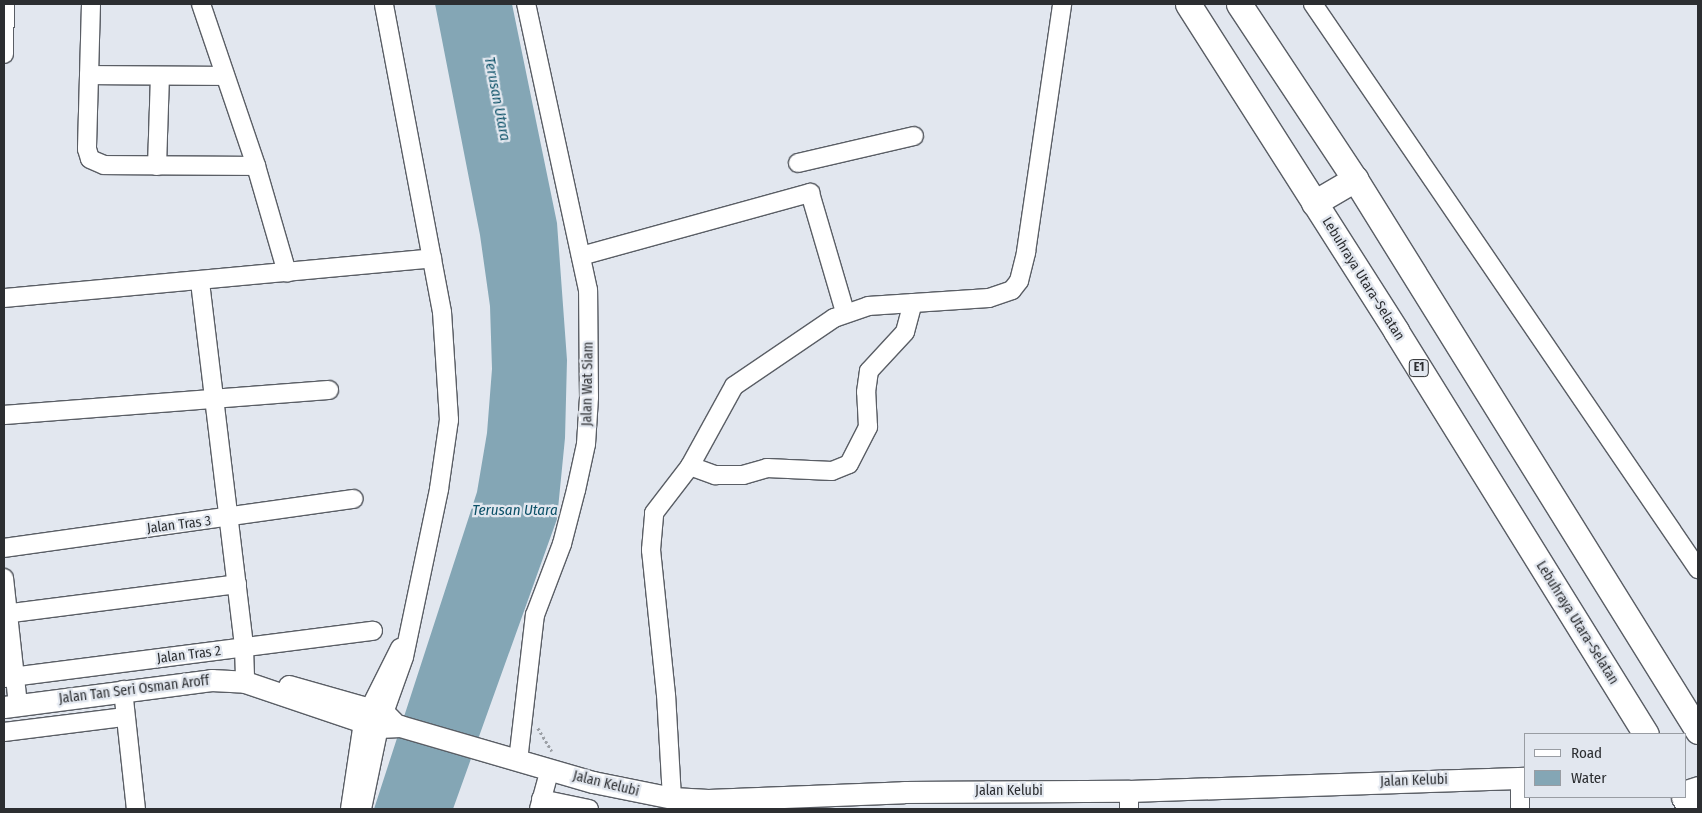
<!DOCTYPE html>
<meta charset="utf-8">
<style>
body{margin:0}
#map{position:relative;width:1702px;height:813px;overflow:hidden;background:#e2e7ef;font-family:"Fira Sans Condensed",sans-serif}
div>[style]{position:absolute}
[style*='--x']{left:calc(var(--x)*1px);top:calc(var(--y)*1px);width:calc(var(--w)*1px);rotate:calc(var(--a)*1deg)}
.water>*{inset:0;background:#84a6b5}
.path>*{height:2.5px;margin-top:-1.25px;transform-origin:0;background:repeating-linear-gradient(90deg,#9ca0a6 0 2.5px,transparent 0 5px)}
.roads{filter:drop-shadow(1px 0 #5a5e65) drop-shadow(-1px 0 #5a5e65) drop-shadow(0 1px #5a5e65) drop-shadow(0 -1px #5a5e65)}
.minor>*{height:18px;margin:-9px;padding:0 9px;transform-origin:9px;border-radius:9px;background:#fff}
.major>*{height:21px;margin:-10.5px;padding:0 10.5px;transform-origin:10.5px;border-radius:10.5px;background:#fff}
.highway>*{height:25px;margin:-12.5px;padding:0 12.5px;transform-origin:12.5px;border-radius:12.5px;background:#fff}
span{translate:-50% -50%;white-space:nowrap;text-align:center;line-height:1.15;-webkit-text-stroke:4.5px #e2e7ef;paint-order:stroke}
.shield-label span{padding:1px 4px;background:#e2e7ef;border:1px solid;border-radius:4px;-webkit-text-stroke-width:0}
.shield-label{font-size:12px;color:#2c2e31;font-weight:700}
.street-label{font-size:14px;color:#2c2e31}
.water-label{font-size:15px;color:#0b5067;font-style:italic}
.frame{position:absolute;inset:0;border:5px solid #2c2e31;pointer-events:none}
.legend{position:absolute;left:1524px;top:733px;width:162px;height:65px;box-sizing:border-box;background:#e2e7ef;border:1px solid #999da3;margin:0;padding:6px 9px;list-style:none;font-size:15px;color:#2c2e31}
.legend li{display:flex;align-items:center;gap:10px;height:25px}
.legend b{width:25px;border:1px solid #999da3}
</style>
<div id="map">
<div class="water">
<i style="clip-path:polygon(435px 4px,512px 4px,557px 223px,567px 360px,565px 438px,557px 519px,453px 809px,374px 809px,477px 492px,487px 433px,492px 369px,490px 306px,480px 235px)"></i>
</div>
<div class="path">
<i style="--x:538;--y:728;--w:27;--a:59"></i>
</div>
<div class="roads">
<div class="minor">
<i style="--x:91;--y:4;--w:145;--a:91.6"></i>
<i style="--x:87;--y:149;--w:10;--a:73"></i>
<i style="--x:90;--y:159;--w:15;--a:23"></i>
<i style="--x:104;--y:165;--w:152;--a:0.4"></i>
<i style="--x:201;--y:4;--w:171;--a:71.2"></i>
<i style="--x:256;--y:166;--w:111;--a:73.8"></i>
<i style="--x:1313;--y:4;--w:684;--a:55.73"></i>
<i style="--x:4;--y:54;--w:50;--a:-88.9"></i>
<i style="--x:89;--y:75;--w:136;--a:0.4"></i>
<i style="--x:798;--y:163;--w:119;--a:-13.1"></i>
<i style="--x:157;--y:166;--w:90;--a:-88.1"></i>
<i style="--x:581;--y:256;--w:238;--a:-15.4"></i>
<i style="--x:810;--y:193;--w:124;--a:73.6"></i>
<i style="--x:200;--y:282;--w:369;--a:83.1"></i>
<i style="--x:244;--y:648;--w:34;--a:88"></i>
<i style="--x:4;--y:298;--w:430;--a:-5.3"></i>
<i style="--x:4;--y:415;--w:326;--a:-4.4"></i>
<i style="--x:690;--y:466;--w:27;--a:20"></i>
<i style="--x:715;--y:475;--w:28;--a:0"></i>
<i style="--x:743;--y:475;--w:25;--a:-16"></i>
<i style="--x:767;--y:468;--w:65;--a:2.6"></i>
<i style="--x:832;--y:471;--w:18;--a:-22"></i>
<i style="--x:849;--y:464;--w:42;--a:-62.8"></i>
<i style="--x:868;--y:427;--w:35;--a:-93"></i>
<i style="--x:866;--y:392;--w:21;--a:-82"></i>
<i style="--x:869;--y:371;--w:53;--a:-47.3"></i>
<i style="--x:905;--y:332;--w:30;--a:-75"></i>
<i style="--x:4;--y:548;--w:353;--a:-8"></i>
<i style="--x:4;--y:578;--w:128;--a:83.7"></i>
<i style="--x:4;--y:614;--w:235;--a:-7.3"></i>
<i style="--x:4;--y:678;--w:372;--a:-7.3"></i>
<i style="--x:123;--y:690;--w:120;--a:83.8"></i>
<i style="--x:4;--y:732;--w:122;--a:-7.1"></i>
<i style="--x:518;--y:761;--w:147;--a:-83.4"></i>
<i style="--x:535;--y:615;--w:76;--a:-69.2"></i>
<i style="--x:562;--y:544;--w:56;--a:-75.5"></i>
<i style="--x:576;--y:490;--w:47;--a:-77.7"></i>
<i style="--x:586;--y:444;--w:47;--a:-86.3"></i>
<i style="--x:589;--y:397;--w:107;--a:-90.5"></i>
<i style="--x:588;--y:290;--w:293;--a:-102.2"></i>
<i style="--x:1520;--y:778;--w:31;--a:90"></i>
<i style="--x:1129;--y:791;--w:18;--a:90"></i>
<i style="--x:672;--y:798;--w:103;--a:-93.3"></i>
<i style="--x:666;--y:695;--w:146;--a:-95.9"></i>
<i style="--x:651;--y:550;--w:37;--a:-85"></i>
<i style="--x:654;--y:513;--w:59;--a:-52.5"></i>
<i style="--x:690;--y:466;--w:91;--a:-61.2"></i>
<i style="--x:734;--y:386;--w:121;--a:-34.2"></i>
<i style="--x:834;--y:318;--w:36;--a:-19"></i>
<i style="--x:868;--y:306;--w:121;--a:-3.8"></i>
<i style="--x:989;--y:298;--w:24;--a:-19"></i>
<i style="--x:1012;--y:290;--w:11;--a:-52"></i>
<i style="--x:1019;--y:281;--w:30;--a:-76"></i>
<i style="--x:1026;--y:252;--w:251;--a:-81.7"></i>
<i style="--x:541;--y:799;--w:49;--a:11.8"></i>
<i style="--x:350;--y:809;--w:88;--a:-81.5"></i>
<i style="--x:363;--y:722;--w:83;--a:-63.4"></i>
<i style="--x:362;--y:809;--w:84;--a:-78.3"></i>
<i style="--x:379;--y:727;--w:74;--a:-70.3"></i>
<i style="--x:404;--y:657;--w:172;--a:-78.2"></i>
<i style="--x:439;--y:489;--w:70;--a:-81.8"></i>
<i style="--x:449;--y:420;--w:108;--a:-93.7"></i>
<i style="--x:442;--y:312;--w:313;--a:-100.7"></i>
<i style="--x:539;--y:809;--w:41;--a:-74.6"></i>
</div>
<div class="major">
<i style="--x:289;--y:686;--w:99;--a:15.9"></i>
<i style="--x:384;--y:713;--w:18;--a:45"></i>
<i style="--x:4;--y:707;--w:209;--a:-7.4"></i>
<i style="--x:211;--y:680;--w:34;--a:3"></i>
<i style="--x:245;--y:682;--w:125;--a:18.7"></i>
<i style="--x:363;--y:722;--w:17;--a:17"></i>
<i style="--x:379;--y:727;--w:21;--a:-3"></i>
<i style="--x:400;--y:726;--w:201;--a:16.2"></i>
<i style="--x:593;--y:782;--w:81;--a:11.4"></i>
<i style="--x:672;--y:798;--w:36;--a:3"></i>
<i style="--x:708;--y:800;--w:196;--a:-2.3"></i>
<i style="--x:904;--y:792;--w:225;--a:-0.3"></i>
<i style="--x:1129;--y:791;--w:397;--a:-1.9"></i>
<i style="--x:1686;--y:791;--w:13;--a:-18"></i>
</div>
<div class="highway">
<i style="--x:1188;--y:4;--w:388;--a:57.5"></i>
<i style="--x:1396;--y:331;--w:474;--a:58.2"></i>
<i style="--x:1239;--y:4;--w:210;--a:56.5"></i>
<i style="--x:1355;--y:179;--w:650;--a:58.14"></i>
<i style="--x:1314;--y:203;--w:48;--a:-30.3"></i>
<i style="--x:1684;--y:797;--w:14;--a:56"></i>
</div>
</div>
<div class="shield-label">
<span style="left:1419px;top:368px">E1</span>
</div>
<div class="street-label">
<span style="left:1363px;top:279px;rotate:58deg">Lebuhraya Utara–Selatan</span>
<span style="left:588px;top:384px;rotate:-89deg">Jalan Wat Siam</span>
<span style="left:179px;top:525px;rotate:-7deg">Jalan Tras 3</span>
<span style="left:1577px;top:623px;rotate:58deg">Lebuhraya Utara–Selatan</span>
<span style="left:189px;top:655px;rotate:-7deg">Jalan Tras 2</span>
<span style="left:134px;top:690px;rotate:-7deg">Jalan Tan Seri Osman Aroff</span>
<span style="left:1414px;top:781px;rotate:-2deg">Jalan Kelubi</span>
<span style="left:606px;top:784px;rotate:14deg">Jalan Kelubi</span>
<span style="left:1009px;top:791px">Jalan Kelubi</span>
</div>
<div class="water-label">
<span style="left:497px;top:99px;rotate:79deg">Terusan Utara</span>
<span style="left:515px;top:511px">Terusan Utara</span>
</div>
<div class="frame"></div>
<ul class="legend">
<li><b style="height:6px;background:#fff"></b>Road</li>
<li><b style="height:14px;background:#84a6b5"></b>Water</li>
</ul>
</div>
